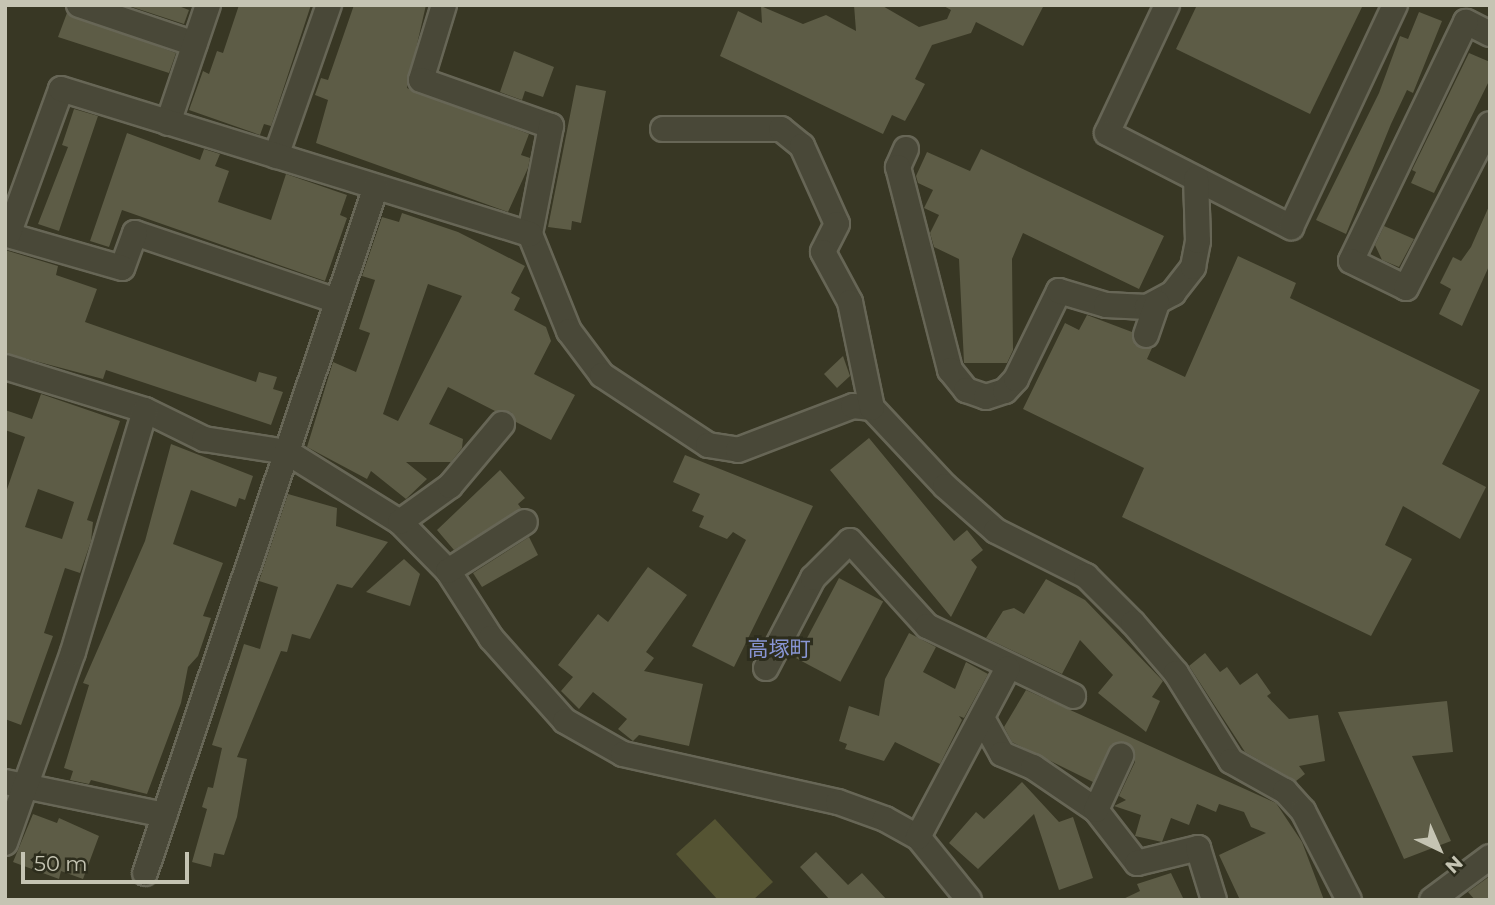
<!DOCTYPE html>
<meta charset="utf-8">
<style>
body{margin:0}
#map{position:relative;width:1495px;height:905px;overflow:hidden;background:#383724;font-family:Montserrat,"Noto Sans JP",sans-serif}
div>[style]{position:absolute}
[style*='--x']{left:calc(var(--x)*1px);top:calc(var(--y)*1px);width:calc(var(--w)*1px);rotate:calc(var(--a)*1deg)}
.water>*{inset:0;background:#555433}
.building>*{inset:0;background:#5d5c46;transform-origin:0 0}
.roads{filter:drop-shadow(2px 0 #676656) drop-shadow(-2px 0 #676656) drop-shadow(0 2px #676656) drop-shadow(0 -2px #676656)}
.street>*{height:24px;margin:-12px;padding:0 12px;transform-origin:12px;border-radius:12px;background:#494838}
span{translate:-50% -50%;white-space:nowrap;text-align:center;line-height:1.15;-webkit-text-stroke:6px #2d2d1d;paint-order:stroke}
.neighbourhood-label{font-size:21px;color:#8895d4}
.frame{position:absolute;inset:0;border:7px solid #c5c4b3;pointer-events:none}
.north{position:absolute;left:1404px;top:814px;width:70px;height:70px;-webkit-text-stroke:5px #2d2d1d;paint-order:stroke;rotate:136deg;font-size:19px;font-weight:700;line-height:28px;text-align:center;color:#c5c4b3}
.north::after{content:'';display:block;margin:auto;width:24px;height:32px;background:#c5c4b3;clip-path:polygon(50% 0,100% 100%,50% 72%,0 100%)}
.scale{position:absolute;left:21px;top:852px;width:168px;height:32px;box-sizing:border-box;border:4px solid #c5c4b3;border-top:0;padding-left:9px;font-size:21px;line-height:24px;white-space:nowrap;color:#c5c4b3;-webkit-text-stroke:5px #2d2d1d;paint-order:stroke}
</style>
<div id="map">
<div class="water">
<i style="clip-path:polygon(715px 819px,773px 882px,753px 900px,718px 900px,676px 854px)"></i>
</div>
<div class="building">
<i style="clip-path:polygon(126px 5px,176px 5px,189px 10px,184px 24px)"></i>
<i style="clip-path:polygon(239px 5px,311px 5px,271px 126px,264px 124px,260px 135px,189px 110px,203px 71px,209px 74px,217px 51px,223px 53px)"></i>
<i style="clip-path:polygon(354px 5px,426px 5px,407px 88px,529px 134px,521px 155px,530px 158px,528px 168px,508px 212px,316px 143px,328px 100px,315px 95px,321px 78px,328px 80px)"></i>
<i style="clip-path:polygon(854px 5px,881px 5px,919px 27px,947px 19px,951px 10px,942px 5px,1044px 5px,1023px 46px,976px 22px,971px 33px,932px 45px,915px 79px,925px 84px,915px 103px,905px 121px,892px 115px,883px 134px,720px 56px,738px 11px,762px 23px,761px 6px,803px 24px,826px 15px,856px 31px)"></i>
<i style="clip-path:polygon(1197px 5px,1363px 5px,1310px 114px,1176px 49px)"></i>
<i style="clip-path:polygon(1419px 12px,1442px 21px,1413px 93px,1407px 90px,1391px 124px,1346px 234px,1316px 220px,1379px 93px,1400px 36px,1408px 39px)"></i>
<i style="clip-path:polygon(67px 13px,176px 53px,169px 73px,58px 37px)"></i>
<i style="clip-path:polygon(514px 51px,554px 67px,543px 97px,525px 91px,522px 100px,500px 92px)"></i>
<i style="clip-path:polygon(1469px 53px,1490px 62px,1490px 79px,1434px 193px,1411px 183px,1416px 172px,1412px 170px)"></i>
<i style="clip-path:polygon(576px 85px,606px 91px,581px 223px,572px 221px,571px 230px,548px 227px)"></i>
<i style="clip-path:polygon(74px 109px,98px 116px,59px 231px,38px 224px,68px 147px,62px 145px)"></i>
<i style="clip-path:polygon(127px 133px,200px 160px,204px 149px,220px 154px,215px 166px,229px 171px,218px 202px,271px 220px,286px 174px,347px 195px,340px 215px,347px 218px,325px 281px,122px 210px,109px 247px,90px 241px)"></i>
<i style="clip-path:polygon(981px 149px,1164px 236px,1139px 289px,1023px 233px,1012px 259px,1013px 350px,1007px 363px,964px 363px,959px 259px,934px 247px,930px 233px,939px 215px,924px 208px,933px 190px,918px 183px,916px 176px,927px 152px,970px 171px)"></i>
<i style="clip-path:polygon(1490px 204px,1490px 264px,1462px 326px,1439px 314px,1451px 289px,1440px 283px,1453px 257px,1461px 261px,1471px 247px)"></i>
<i style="clip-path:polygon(evenodd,402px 213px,458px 232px,525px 266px,511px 293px,520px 298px,514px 310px,546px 327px,551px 341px,534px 374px,575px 395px,551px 440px,516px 422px,511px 412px,495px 411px,448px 387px,429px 424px,463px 439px,462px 448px,451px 462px,406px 462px,427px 479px,406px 499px,371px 471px,367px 479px,307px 447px,333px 362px,356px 372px,370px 333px,359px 329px,375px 280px,362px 276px,382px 217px,399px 222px,402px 213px,428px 284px,462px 296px,398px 421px,383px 414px,428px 284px)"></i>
<i style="clip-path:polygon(1384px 226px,1414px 239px,1399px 267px,1382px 260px,1375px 245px)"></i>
<i style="clip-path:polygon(5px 250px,58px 266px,56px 275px,97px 289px,85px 322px,256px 382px,259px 372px,277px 377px,273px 389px,283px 392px,271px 425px,106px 370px,103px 379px,5px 353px)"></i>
<i style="clip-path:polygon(1238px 256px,1296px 283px,1290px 298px,1480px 390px,1442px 464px,1486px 487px,1460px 539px,1403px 506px,1385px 545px,1412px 559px,1371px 636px,1122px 517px,1144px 468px,1023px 409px,1065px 323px,1079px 330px,1087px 315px,1132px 332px,1135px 345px,1152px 348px,1147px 359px,1185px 377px)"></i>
<i style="clip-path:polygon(843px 356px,850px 376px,837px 388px,824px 374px)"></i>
<i style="clip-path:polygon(evenodd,41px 394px,120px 421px,87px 520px,93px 522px,91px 541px,80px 573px,65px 568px,44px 633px,53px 636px,21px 725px,5px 719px,5px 495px,25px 437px,5px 430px,5px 410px,32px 419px,41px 394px,38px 489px,74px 502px,62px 539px,25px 527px,38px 489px)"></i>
<i style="clip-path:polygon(869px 438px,954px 541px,967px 530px,983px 550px,971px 560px,977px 567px,951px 617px,830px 470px)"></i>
<i style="clip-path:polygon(171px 444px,253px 476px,245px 500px,239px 498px,236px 507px,191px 490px,173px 544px,223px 563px,203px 616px,211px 618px,198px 656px,188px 667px,181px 703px,147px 794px,91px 780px,89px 784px,70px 780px,73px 771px,64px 768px,89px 685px,83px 683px,145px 541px)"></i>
<i style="clip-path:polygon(685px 455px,813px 506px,734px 667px,692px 646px,746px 540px,733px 532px,727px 539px,699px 527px,704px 516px,692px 511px,700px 494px,673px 482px)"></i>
<i style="clip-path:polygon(500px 470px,525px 498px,518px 504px,521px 508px,454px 550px,437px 530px)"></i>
<i style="clip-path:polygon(288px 494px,337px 508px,336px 526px,388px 542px,352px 588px,337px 584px,310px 639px,292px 634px,287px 652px,281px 651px,237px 757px,247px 759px,237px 817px,224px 855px,214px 853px,211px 867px,192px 862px,207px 809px,202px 807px,208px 787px,213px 788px,222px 748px,212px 745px,244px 644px,260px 649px,278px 587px,259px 581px)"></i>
<i style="clip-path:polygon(529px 537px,538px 555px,482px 587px,473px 573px)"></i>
<i style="clip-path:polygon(404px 559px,420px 574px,410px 606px,366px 592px)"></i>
<i style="clip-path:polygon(648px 567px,687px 595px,646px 652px,654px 658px,644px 671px,703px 684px,689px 746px,639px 735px,633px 741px,618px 729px,627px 719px,593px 692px,579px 709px,561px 691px,573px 677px,558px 665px,598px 614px,608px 622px)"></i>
<i style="left:839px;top:578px;width:50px;height:91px;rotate:28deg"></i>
<i style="clip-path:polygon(1046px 579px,1085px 600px,1163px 681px,1152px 697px,1160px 701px,1146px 732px,1098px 693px,1113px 675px,1080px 640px,1062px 674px,986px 638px,1003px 611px,1014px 608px,1024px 614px)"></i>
<i style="clip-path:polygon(909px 633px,936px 647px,923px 672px,955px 689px,966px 662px,988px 674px,964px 718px,959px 716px,962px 720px,940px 764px,895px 742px,884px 761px,845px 749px,847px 744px,839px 741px,849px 706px,879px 716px,885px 679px)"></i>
<i style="clip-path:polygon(1205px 653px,1220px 672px,1227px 667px,1240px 685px,1257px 673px,1271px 693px,1267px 696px,1289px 719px,1318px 715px,1325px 761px,1299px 766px,1305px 774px,1296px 781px,1245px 752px,1189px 666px)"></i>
<i style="clip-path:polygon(1026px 690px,1276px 803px,1302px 842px,1324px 900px,1240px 900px,1219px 855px,1266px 833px,1251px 827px,1244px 812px,1219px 804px,1216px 812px,1197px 804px,1189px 825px,1171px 818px,1162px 842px,1135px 836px,1141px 815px,1114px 806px,1126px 800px,1119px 796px,1135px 762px,1133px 747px,1112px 744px,1093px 782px,1012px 742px,1004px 727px)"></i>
<i style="clip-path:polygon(1447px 701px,1453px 752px,1412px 756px,1451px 841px,1404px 859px,1338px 712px)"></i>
<i style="clip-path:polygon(1022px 782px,1059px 822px,1073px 817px,1093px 878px,1059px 890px,1034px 814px,978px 869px,949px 843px,976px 812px,984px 819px)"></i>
<i style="clip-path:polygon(33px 814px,57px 823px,59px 818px,99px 836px,83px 879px,61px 871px,59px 879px,13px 862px)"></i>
<i style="clip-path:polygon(816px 852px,848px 885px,862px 873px,887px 900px,830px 900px,800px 867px)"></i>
<i style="clip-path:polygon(1171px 873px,1184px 900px,1121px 900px,1140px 891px,1137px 884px)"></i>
<i style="clip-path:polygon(1490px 876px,1490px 900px,1475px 900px,1468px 892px)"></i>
</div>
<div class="roads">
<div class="street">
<i style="--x:79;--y:5;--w:122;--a:18.6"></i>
<i style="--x:444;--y:5;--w:78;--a:107"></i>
<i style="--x:421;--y:80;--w:138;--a:19.5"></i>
<i style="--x:551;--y:126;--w:110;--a:101"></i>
<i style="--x:530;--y:234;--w:105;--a:68.1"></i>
<i style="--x:569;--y:331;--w:55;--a:53.1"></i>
<i style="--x:602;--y:375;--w:127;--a:33.4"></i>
<i style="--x:708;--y:445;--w:30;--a:9"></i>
<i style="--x:738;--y:450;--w:123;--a:-20.9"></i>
<i style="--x:853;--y:406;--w:19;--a:6"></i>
<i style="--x:872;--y:408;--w:107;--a:46.9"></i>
<i style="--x:945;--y:486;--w:68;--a:41.4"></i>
<i style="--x:996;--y:531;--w:101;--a:26.6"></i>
<i style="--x:1086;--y:576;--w:66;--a:45"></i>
<i style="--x:1133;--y:623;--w:66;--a:49.3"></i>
<i style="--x:1176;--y:673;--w:104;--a:58"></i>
<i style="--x:1231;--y:761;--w:62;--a:29.1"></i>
<i style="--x:1285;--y:791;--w:27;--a:48"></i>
<i style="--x:1303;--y:811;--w:100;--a:62.7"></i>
<i style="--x:1167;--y:5;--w:141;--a:115.1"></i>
<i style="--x:1107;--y:133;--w:207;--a:27.1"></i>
<i style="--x:1291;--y:227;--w:245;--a:-64.9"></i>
<i style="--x:1490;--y:34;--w:27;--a:-153"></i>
<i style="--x:1466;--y:22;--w:265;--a:115.7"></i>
<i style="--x:1351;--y:261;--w:61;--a:26.1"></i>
<i style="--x:1406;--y:288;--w:184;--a:-62.9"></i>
<i style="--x:168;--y:123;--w:125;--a:-71.3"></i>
<i style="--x:663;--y:129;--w:118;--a:0"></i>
<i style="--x:781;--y:129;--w:27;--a:39"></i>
<i style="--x:802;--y:146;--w:85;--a:65.8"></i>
<i style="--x:837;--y:224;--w:31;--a:117"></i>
<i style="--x:823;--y:252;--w:57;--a:61.6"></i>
<i style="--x:850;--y:302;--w:108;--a:78.3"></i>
<i style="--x:906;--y:149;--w:20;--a:114"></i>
<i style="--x:898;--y:167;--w:210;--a:75.6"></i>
<i style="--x:950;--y:370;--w:26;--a:51"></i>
<i style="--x:966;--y:390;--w:21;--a:19"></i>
<i style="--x:986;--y:397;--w:20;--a:-18"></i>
<i style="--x:1005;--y:391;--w:16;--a:-47"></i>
<i style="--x:1016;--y:379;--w:98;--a:-64"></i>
<i style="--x:1059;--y:291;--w:49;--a:16.6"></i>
<i style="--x:1106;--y:305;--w:41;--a:2.8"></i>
<i style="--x:1147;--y:307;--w:30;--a:-28"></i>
<i style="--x:1173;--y:293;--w:33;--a:-52"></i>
<i style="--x:1193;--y:267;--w:26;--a:-79"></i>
<i style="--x:1198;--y:241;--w:62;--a:-91.8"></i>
<i style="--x:276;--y:156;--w:160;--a:-70.7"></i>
<i style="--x:337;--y:301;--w:213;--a:-161.4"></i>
<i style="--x:135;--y:233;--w:37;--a:110"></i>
<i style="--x:122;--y:268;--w:119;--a:-163.9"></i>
<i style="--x:8;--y:235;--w:155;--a:-70"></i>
<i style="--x:61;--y:89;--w:491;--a:17.2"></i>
<i style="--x:1146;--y:335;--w:34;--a:-71"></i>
<i style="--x:5;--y:367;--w:146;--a:17.1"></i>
<i style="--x:145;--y:410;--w:66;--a:26.2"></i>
<i style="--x:204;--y:439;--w:84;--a:8.9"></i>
<i style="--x:287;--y:452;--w:133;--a:31.8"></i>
<i style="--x:400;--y:522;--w:69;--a:45.6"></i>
<i style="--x:448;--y:571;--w:80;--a:57.3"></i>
<i style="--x:491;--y:638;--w:111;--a:48.3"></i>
<i style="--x:565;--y:721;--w:67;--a:29.6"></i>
<i style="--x:623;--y:754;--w:220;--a:12.6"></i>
<i style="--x:838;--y:802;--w:50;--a:19.9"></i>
<i style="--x:885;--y:819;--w:38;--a:29"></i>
<i style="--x:918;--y:837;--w:81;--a:51"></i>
<i style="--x:400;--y:522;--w:62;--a:-35.8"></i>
<i style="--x:450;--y:486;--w:81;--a:-50"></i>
<i style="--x:448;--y:571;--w:91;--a:-32.5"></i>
<i style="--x:766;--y:668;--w:102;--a:-62.4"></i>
<i style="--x:813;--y:578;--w:52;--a:-45"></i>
<i style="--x:850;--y:541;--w:115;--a:47.8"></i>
<i style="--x:927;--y:626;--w:162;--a:25.6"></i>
<i style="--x:982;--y:718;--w:41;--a:60.9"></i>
<i style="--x:1002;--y:754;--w:34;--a:23"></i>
<i style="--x:1033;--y:767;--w:76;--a:34.3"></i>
<i style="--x:1096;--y:810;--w:67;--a:52.3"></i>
<i style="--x:1137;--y:863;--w:63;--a:-13.8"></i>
<i style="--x:1198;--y:848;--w:54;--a:72.9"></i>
<i style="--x:5;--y:782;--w:163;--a:11.7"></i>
<i style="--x:1096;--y:810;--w:60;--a:-65.2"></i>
<i style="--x:918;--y:837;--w:191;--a:-62"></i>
<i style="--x:5;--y:843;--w:203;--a:-70.4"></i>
<i style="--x:73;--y:652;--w:252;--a:-73.4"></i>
<i style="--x:145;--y:873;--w:724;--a:-71.39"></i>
<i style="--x:1432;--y:900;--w:72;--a:-36.6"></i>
</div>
</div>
<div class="neighbourhood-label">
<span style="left:779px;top:649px">高塚町</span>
</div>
<div class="frame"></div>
<div class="north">N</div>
<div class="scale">50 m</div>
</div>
